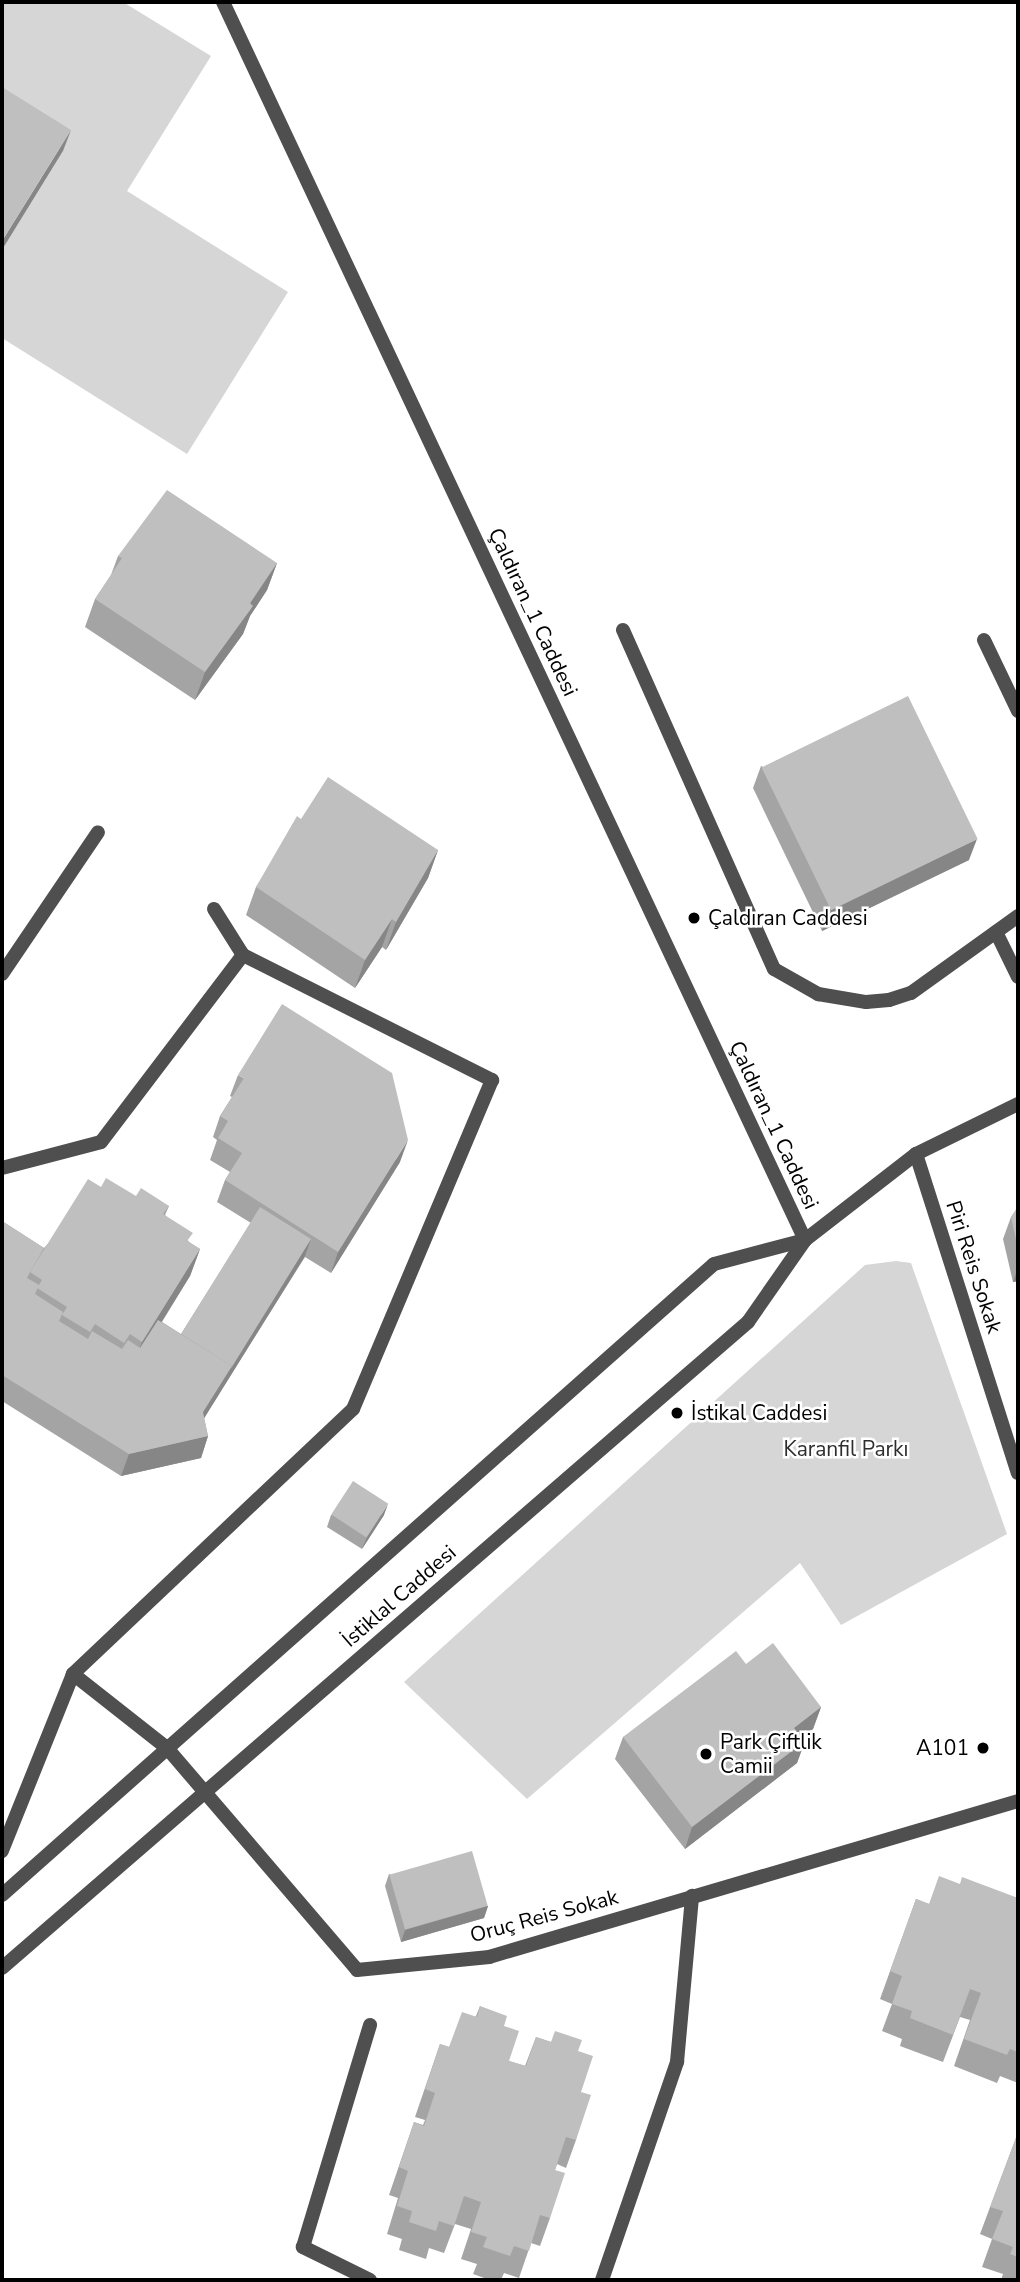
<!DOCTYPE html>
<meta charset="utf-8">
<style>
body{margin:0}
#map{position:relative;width:1020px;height:2282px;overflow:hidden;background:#fff;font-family:"Nunito Sans",sans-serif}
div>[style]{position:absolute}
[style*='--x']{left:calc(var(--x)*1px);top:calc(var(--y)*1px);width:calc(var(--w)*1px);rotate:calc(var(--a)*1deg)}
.green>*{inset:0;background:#d6d6d6}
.service>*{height:14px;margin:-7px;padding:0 7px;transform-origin:7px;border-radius:7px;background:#4f4f4f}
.minor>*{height:14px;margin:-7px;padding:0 7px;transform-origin:7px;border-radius:7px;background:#4f4f4f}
.wall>*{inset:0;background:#a4a4a4}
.shaded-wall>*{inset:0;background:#868686}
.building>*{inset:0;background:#bfbfbf;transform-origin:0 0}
.dots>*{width:19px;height:19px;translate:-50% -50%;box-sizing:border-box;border:4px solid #fff;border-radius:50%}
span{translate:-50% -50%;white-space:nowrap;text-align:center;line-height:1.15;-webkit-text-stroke:5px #fff;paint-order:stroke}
.street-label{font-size:21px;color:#000}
.poi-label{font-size:21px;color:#000}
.left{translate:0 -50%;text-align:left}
.right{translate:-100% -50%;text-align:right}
.park-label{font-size:21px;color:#2d2d2d}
.frame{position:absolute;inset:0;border:4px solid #000;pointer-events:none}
</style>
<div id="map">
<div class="green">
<i style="clip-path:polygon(2px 2px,123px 2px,211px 56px,127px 191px,288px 292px,187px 454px,2px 338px,2px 250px,63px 151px,2px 113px)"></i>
<i style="clip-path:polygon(896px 1261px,911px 1263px,1007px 1534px,841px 1625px,800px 1563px,527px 1799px,404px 1682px,865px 1265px)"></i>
</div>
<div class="service">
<i style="--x:623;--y:630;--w:371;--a:66"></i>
<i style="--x:774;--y:969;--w:51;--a:29.6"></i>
<i style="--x:818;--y:994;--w:49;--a:9.5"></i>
<i style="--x:866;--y:1002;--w:23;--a:-5"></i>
<i style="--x:889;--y:1000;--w:23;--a:-18"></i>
<i style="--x:911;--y:993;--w:132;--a:-35.7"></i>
<i style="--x:984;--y:640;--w:79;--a:64.4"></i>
<i style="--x:214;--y:909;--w:54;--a:57.8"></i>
<i style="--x:996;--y:932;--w:50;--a:63.9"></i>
</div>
<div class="minor">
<i style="--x:223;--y:2;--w:1368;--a:64.82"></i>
<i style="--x:2;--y:974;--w:171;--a:-55.9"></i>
<i style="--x:916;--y:1154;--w:335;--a:72.3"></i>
<i style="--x:2;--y:1168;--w:102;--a:-14.7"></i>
<i style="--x:101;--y:1142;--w:235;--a:-52.8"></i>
<i style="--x:243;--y:955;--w:279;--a:26.7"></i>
<i style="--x:492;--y:1080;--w:357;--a:112.9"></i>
<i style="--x:353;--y:1409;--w:386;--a:136.6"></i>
<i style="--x:73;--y:1674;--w:191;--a:111.9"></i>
<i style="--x:73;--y:1674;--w:120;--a:38.2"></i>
<i style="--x:167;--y:1748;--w:292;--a:49.4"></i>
<i style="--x:357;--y:1970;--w:133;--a:-5.6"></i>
<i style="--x:489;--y:1957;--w:552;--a:-16.43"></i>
<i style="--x:2;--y:1895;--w:951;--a:-41.55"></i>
<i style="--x:714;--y:1264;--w:94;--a:-14.8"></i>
<i style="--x:2;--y:1968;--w:987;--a:-40.89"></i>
<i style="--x:748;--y:1322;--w:100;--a:-55.2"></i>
<i style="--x:805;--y:1240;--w:140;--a:-37.8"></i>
<i style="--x:916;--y:1154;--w:114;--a:-26.1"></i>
<i style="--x:370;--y:2280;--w:75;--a:-153.8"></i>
<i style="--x:303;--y:2247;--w:232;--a:-73.2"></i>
<i style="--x:602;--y:2280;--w:231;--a:-71"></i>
<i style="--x:677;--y:2062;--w:167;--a:-84.8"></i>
</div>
<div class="wall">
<i style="clip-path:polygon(118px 556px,277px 563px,267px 590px,250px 616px,243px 634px,195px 700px,85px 627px,95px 599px,111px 575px)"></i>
<i style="clip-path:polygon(761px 766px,969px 860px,822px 931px,753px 788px)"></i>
<i style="clip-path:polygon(301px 819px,438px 850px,428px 878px,386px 950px,382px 947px,355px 988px,246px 915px,256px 887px)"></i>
<i style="clip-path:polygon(238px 1075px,400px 1162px,331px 1273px,305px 1257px,204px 1418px,208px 1436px,201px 1458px,121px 1476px,2px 1401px,2px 1221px,44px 1248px,101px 1187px,169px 1206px,165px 1215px,189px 1242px,200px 1249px,190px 1276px,162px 1322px,181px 1334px,251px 1223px,217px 1202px,225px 1180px,230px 1172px,210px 1160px,217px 1140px,213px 1137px,220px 1116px,232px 1097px,230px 1096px)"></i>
<i style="clip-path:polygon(1018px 1207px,1018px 1281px,1013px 1282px,1003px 1239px,1011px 1217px)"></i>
<i style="clip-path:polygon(331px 1515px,384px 1515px,362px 1549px,327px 1527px)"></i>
<i style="clip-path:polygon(746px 1664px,821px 1707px,813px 1729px,802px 1737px,805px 1741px,797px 1763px,685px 1849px,615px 1759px,623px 1737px)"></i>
<i style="clip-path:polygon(389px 1874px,488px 1906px,484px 1918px,401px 1942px,385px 1886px)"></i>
<i style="clip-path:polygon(959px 1884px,1018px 1898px,1018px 2083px,1000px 2076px,997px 2083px,954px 2066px,970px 2020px,960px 2017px,943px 2062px,900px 2046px,902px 2039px,882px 2031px,892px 2004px,880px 1999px,916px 1899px,929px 1904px)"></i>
<i style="clip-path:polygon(480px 2006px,504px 2026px,509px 2061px,525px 2066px,536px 2037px,578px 2051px,581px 2092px,576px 2140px,566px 2168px,557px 2164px,555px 2170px,550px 2218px,540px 2246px,531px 2243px,519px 2278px,504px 2273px,501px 2280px,490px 2280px,473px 2274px,477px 2264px,461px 2259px,471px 2229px,455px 2224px,444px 2253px,429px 2248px,426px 2259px,399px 2250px,402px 2239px,387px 2234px,398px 2198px,389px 2195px,414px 2122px,423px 2125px,425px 2120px,415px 2117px,440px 2044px,449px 2047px,476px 2016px)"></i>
<i style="clip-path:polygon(1017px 2135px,1018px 2135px,1018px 2280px,1001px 2280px,1003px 2274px,982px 2267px,992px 2239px,980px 2234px)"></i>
</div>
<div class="shaded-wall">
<i style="clip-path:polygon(71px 130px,63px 151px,2px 250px,2px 241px)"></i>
<i style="clip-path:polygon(277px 563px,267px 590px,250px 616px,243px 634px,195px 700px,205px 672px)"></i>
<i style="clip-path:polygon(977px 839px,969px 860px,822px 931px,829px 910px)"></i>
<i style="clip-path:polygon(438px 850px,428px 878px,386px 950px,396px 922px)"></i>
<i style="clip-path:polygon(392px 919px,382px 947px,355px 988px,365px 960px)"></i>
<i style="clip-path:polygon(408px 1140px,400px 1162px,331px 1273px,338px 1252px)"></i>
<i style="clip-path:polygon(311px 1239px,305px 1256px,195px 1433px,203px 1412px)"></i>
<i style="clip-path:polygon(200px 1249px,190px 1276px,132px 1369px,142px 1342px)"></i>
<i style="clip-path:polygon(1018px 1268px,1018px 1281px,1013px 1282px)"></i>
<i style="clip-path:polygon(208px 1436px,201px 1458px,121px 1476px,129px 1454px)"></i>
<i style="clip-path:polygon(388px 1504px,384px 1515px,362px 1549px,367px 1537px)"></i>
<i style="clip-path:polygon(821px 1707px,813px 1729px,786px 1749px,794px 1728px)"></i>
<i style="clip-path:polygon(805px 1741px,797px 1763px,685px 1849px,692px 1827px)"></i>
<i style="clip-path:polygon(488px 1906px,484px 1918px,401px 1942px,405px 1930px)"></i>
</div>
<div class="building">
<i style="clip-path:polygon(2px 87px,71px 130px,2px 241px)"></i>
<i style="clip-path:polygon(167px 490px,277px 563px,250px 603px,253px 606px,205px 672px,95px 599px,122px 558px,118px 556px)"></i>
<i style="left:908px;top:696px;width:159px;height:163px;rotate:64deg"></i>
<i style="clip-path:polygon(328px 777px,438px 850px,396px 922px,392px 919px,365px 960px,256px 887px,297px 816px,301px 819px)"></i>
<i style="clip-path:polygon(282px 1004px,392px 1073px,408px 1140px,338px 1252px,225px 1180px,242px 1153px,218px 1138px,228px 1121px,220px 1116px,244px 1078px,238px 1075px)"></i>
<i style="clip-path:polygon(106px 1178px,136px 1196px,141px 1188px,169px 1206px,163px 1214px,193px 1233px,187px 1241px,200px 1249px,142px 1342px,130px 1334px,124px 1343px,95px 1324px,90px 1332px,62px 1315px,67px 1307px,37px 1288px,42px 1280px,30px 1272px,88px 1179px,101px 1187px)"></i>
<i style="clip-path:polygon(260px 1207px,311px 1239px,230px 1370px,232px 1366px,181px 1334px)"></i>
<i style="clip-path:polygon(1018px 1207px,1018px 1249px,1011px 1217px)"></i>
<i style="clip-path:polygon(2px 1221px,44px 1248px,30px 1272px,27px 1278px,39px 1285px,35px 1294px,63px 1312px,59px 1321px,88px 1339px,92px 1331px,122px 1349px,128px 1340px,140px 1348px,158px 1320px,232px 1366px,203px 1412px,208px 1436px,129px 1454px,2px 1375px)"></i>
<i style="left:353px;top:1481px;width:42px;height:40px;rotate:33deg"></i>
<i style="clip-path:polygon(773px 1643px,821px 1707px,794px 1728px,805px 1741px,692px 1827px,623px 1737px,736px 1651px,746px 1664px)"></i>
<i style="left:472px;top:1851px;width:57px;height:86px;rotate:74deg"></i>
<i style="clip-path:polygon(939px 1876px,960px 1884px,962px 1877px,1018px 1898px,1018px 2052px,1010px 2049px,1007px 2055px,964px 2039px,981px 1993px,970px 1989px,953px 2035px,910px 2018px,912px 2011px,892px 2004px,902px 1976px,890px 1971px,916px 1899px,929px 1904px)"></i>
<i style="clip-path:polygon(480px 2006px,507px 2016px,504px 2026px,519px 2031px,509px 2061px,526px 2066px,536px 2037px,551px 2042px,555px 2031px,582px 2040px,578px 2051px,593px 2056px,581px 2092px,591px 2095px,576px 2140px,566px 2137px,555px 2170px,565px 2173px,550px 2218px,540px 2215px,529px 2251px,514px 2246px,510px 2256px,483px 2247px,487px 2237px,471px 2232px,481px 2202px,464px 2196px,454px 2226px,439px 2221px,436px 2231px,409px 2222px,412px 2211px,397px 2206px,408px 2171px,399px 2167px,414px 2122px,424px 2126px,435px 2093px,425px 2089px,440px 2044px,449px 2047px,462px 2012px,477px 2017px)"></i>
<i style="clip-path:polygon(1017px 2135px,1018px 2135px,1018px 2257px,1010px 2254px,1013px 2247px,992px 2239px,1003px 2211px,990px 2207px)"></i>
</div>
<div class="dots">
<i style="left:694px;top:918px;background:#000"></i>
<i style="left:677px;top:1413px;background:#000"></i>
<i style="left:983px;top:1748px;background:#000"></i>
<i style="left:706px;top:1754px;background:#000"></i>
</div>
<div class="street-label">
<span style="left:533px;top:612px;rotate:65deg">Çaldıran_1 Caddesi</span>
<span style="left:774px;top:1125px;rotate:65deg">Çaldıran_1 Caddesi</span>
<span style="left:974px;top:1267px;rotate:72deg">Piri Reis Sokak</span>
<span style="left:399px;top:1596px;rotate:-41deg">İstiklal Caddesi</span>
<span style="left:544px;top:1916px;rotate:-15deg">Oruç Reis Sokak</span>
</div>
<div class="poi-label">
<span class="left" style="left:708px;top:918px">Çaldıran Caddesi</span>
<span class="left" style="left:691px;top:1413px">İstikal Caddesi</span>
<span class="left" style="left:720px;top:1754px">Park Çiftlik<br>Camii</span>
<span class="right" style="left:969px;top:1748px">A101</span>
</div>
<div class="park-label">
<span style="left:846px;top:1449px">Karanfil Parkı</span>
</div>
<div class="frame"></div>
</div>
